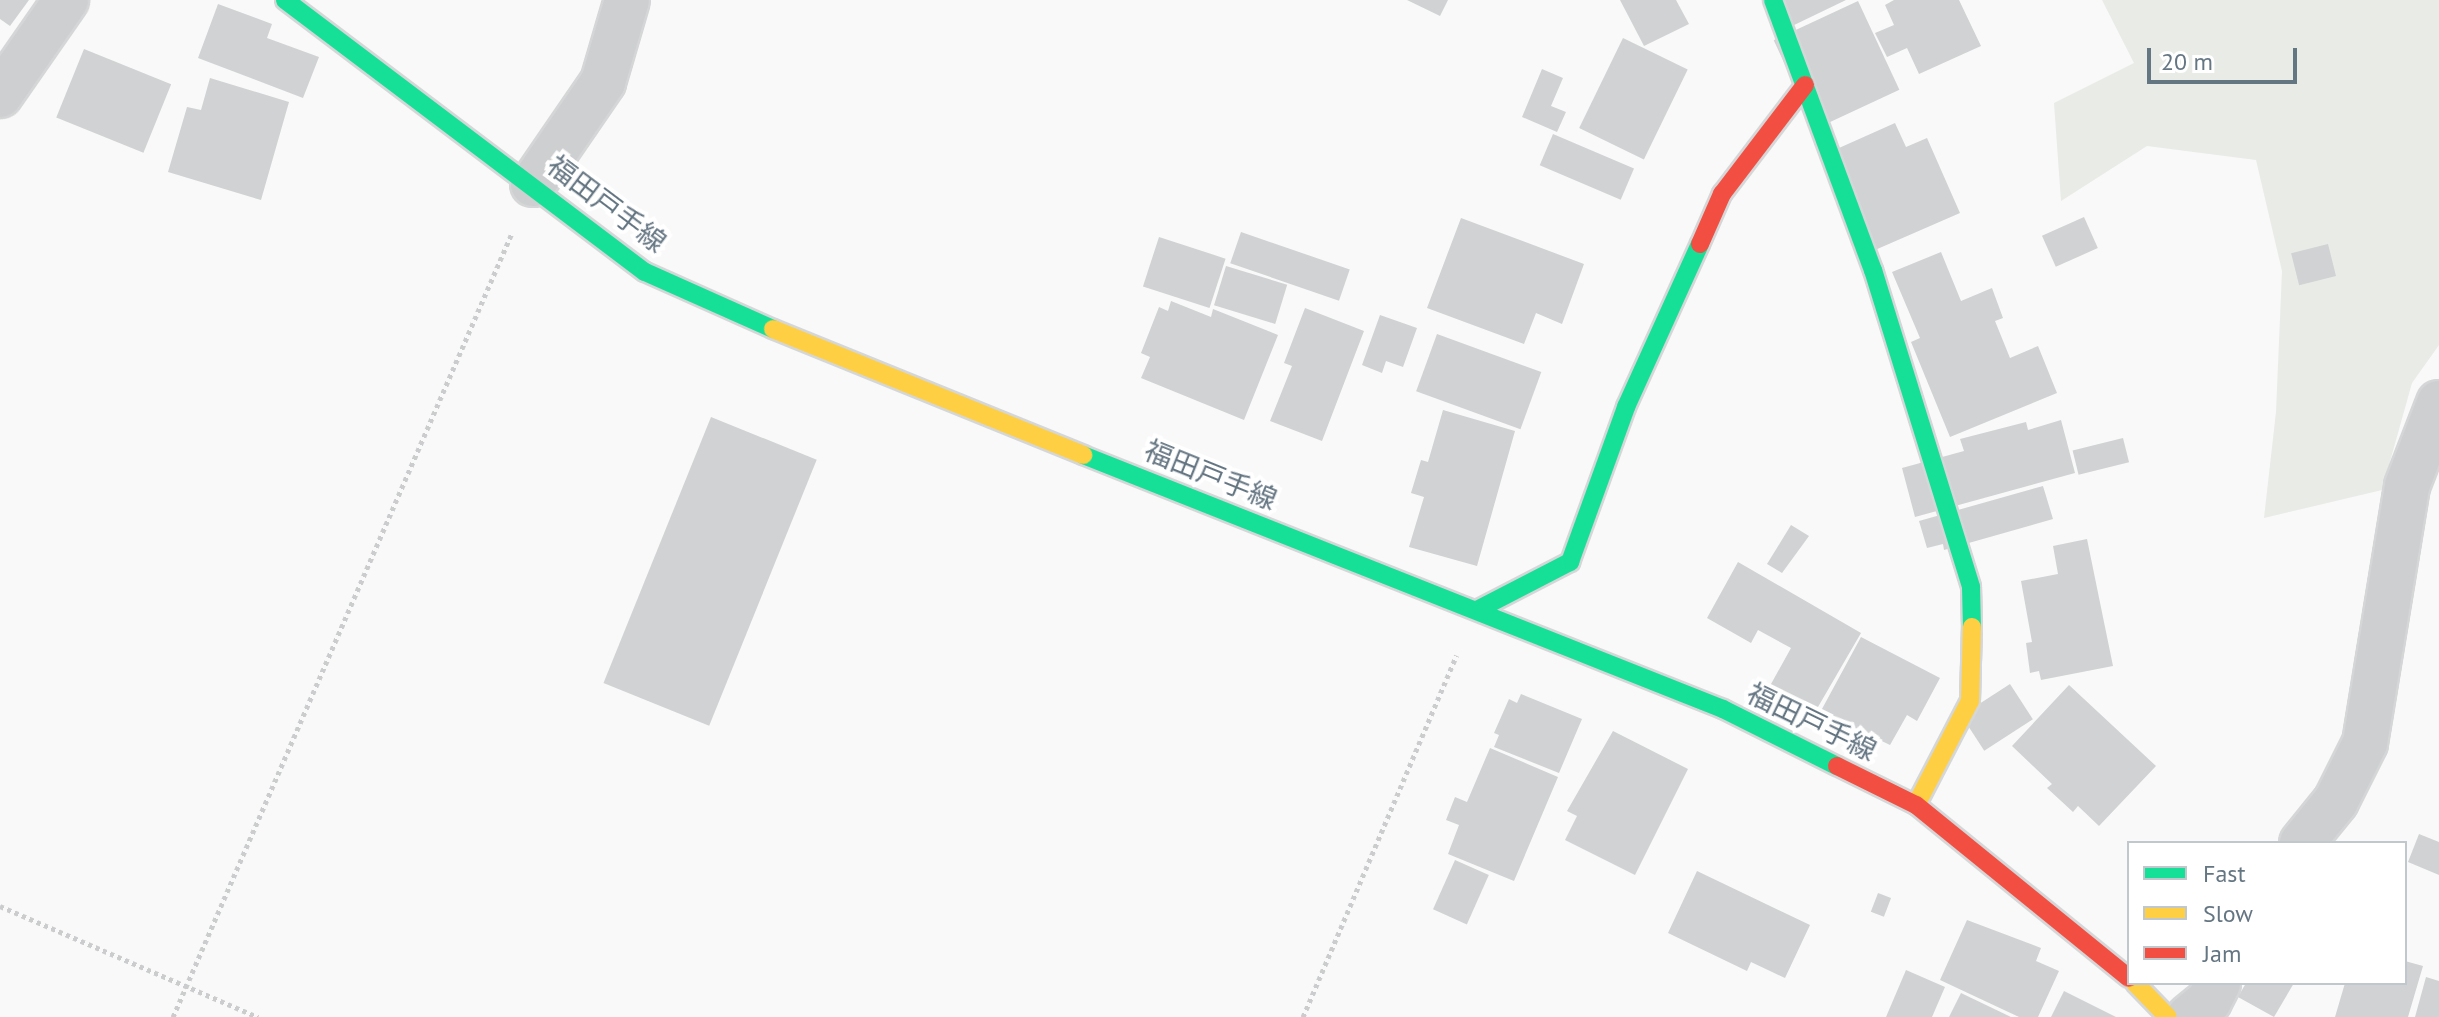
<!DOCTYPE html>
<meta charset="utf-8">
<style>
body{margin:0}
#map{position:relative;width:2439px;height:1017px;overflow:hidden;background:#f9f9f9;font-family:"PT Sans","Noto Sans JP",sans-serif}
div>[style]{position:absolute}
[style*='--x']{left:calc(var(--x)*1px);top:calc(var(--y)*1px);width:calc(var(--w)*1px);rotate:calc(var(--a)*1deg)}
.green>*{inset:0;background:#e8ebe6}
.building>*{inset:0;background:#d0d2d3;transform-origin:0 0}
.path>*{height:5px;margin-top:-2.5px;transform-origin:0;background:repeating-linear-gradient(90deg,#cbcccd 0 4px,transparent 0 8px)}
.roads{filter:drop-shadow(2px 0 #d5d6d7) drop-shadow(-2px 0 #d5d6d7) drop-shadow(0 2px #d5d6d7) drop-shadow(0 -2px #d5d6d7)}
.street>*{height:44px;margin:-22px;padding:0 22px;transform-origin:22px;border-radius:22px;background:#cecfd0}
.fast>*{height:18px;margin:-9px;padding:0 9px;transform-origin:9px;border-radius:9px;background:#16e098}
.slow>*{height:18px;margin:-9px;padding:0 9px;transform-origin:9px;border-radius:9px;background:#ffcf43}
.jam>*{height:18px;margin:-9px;padding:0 9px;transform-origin:9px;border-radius:9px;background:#f24e42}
span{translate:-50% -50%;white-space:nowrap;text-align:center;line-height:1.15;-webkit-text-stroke:8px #fff;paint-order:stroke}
.street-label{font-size:28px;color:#657683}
.legend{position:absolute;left:2127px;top:841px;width:280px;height:144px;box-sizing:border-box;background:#fff;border:2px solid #c1c8cd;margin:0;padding:10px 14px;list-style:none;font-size:24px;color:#657683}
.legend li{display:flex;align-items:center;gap:16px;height:40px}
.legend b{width:40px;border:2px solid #c1c8cd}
.scale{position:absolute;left:2147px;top:48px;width:150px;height:36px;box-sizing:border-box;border:4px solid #657683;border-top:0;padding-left:10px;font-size:24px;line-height:28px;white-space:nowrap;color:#657683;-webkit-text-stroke:6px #fff;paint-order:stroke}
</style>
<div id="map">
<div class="green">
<i style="clip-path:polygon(2102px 0,2439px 0,2439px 345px,2412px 383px,2382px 490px,2264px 518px,2276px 412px,2282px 271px,2256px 160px,2147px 146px,2061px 201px,2054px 103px,2134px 63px)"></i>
</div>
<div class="building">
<i style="clip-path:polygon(0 0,29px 0,10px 26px,0 19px)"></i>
<i style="clip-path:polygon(1407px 0,1448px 0,1440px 16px)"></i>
<i style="clip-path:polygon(1620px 0,1676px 0,1689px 24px,1644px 46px)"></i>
<i style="clip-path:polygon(1777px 0,1846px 0,1790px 27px)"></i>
<i style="clip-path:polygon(1894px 0,1959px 0,1981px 46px,1919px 74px,1907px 48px,1887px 57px,1875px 33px,1894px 25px,1885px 5px)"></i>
<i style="left:1858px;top:1px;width:98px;height:93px;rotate:65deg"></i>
<i style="clip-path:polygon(218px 4px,272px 24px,267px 38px,319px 57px,303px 98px,198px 58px)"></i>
<i style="left:1623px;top:38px;width:72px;height:100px;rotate:26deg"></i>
<i style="left:84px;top:49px;width:94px;height:74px;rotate:22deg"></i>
<i style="clip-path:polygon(1542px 69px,1563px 78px,1551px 106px,1566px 112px,1557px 132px,1522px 117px)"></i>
<i style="clip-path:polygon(210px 78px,289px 102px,261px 200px,168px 172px,187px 107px,201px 110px)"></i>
<i style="clip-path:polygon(1895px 123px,1906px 147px,1927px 138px,1960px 213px,1875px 250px,1830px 152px)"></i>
<i style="left:1553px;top:134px;width:88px;height:34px;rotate:23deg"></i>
<i style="left:2084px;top:217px;width:34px;height:46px;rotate:66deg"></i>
<i style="clip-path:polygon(1461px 218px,1584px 264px,1562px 324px,1536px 313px,1524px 344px,1427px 308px)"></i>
<i style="left:1241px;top:232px;width:115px;height:33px;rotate:19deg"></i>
<i style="left:1159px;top:237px;width:70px;height:52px;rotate:18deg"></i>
<i style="left:2328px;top:244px;width:33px;height:38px;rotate:76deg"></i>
<i style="clip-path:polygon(1941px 252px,1961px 301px,1992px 288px,2003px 318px,1995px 321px,2010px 358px,2038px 346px,2057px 393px,1950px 437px,1911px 342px,1920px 338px,1892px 272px)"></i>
<i style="left:1226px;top:266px;width:64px;height:41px;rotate:17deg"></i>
<i style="clip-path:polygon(1171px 301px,1211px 317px,1213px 309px,1278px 335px,1244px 420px,1141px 378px,1150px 357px,1141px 353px,1159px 307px,1168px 311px)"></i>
<i style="clip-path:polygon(1305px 308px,1364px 331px,1322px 441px,1270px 421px,1292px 366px,1284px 363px)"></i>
<i style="clip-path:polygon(1380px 315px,1417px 328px,1403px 367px,1386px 361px,1382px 373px,1362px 365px)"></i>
<i style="left:1437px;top:334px;width:111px;height:61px;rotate:20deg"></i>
<i style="clip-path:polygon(1443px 410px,1515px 431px,1477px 566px,1409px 547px,1424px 497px,1411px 493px,1421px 460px,1428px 462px)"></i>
<i style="left:711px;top:417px;width:114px;height:287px;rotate:22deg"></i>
<i style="clip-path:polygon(2061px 420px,2075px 473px,1915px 517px,1902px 468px,1964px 451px,1960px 439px,2026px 422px,2028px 430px)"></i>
<i style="left:2123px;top:438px;width:25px;height:52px;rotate:76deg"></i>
<i style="clip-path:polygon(2043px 486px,2053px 519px,1944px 550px,1943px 544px,1927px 548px,1919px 521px)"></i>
<i style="clip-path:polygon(1791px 525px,1809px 536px,1782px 573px,1767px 564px)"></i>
<i style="clip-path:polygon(2087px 539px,2113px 666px,2041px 680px,2039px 671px,2030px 673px,2026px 643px,2032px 642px,2021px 581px,2058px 574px,2053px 546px)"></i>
<i style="clip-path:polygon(1738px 562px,1861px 633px,1811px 719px,1766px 693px,1791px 648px,1758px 630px,1751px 643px,1707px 618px)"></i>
<i style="clip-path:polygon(1861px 637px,1940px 678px,1917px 721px,1907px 715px,1890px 745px,1859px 730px,1854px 740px,1816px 720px)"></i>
<i style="left:2010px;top:684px;width:42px;height:58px;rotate:57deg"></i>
<i style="clip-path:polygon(2069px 685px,2156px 766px,2099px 826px,2078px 806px,2073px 812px,2047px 788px,2052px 784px,2012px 746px)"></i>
<i style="clip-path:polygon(1521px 694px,1582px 719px,1559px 773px,1494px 747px,1499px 735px,1494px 733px,1509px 699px,1517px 703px)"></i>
<i style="clip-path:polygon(1613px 731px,1688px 769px,1635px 875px,1565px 840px,1577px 816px,1567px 811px)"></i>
<i style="clip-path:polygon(1490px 748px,1558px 777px,1514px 881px,1448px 854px,1459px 825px,1446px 820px,1455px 797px,1467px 802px)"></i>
<i style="clip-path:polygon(2419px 834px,2439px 842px,2439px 875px,2408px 862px)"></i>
<i style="left:1455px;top:860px;width:37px;height:54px;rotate:24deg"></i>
<i style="clip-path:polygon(1697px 871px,1810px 925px,1785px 978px,1751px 962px,1747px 971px,1668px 933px)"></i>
<i style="left:1878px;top:893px;width:14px;height:20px;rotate:21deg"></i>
<i style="clip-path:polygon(1967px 920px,2041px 948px,2036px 961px,2059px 971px,2038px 1017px,2019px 1017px,1940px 980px)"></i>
<i style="clip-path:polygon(2405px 961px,2423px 966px,2408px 1017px,2335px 1017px,2345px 983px,2405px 983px)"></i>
<i style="clip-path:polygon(1906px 970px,1945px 987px,1932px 1017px,1886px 1017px)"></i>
<i style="clip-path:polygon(2426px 977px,2439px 981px,2439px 1017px,2415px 1017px)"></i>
<i style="clip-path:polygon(2246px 983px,2294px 983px,2274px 1017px,2238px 997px)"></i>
<i style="clip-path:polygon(2064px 991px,2116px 1017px,2051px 1017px)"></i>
<i style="clip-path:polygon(1961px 993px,2011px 1017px,1949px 1017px)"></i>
</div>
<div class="path">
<i style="--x:0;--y:906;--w:281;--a:23.3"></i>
<i style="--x:173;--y:1017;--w:854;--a:-66.62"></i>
<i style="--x:1303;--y:1017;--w:393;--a:-67"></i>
</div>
<div class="roads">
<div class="street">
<i style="--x:0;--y:95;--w:116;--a:-55.2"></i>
<i style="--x:533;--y:184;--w:124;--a:-55.5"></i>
<i style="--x:603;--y:82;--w:85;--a:-73.7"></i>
<i style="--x:2302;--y:843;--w:54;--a:-51"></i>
<i style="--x:2336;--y:801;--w:65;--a:-63.4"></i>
<i style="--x:2365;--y:743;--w:260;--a:-80.7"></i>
<i style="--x:2407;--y:486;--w:89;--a:-68.9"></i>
<i style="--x:2189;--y:1017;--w:26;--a:-39"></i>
<i style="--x:2209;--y:1001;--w:20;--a:-63"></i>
</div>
<div class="fast">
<i style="--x:285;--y:0;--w:451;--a:37.1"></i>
<i style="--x:645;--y:272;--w:140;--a:24"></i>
<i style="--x:1773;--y:0;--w:288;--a:69.7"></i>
<i style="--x:1873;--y:270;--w:332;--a:72.8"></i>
<i style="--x:1971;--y:587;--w:40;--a:88.6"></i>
<i style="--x:1083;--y:455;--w:689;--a:21.65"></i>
<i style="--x:1723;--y:709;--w:127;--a:26.6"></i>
<i style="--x:1477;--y:610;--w:105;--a:-27.3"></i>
<i style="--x:1570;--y:562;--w:165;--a:-70.1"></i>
<i style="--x:1626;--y:407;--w:179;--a:-65.6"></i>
</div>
<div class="slow">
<i style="--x:773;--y:329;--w:335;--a:22.1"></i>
<i style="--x:1916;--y:805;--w:117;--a:-62.6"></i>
<i style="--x:1970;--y:701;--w:74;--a:-88.5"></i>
<i style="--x:2135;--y:983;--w:47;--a:45.9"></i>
</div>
<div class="jam">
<i style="--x:1700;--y:244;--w:55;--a:-66.3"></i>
<i style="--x:1722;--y:194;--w:137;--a:-52.7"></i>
<i style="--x:1837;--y:766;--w:88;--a:26.3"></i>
<i style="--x:1916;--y:805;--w:274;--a:39.1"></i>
</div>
</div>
<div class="street-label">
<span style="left:607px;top:204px;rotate:37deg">福田戸手線</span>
<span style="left:1211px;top:475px;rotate:22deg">福田戸手線</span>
<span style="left:1812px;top:722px;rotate:26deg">福田戸手線</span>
</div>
<ul class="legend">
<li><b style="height:10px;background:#16e098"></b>Fast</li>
<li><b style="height:10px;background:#ffcf43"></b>Slow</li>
<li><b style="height:10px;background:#f24e42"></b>Jam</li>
</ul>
<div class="scale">20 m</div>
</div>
